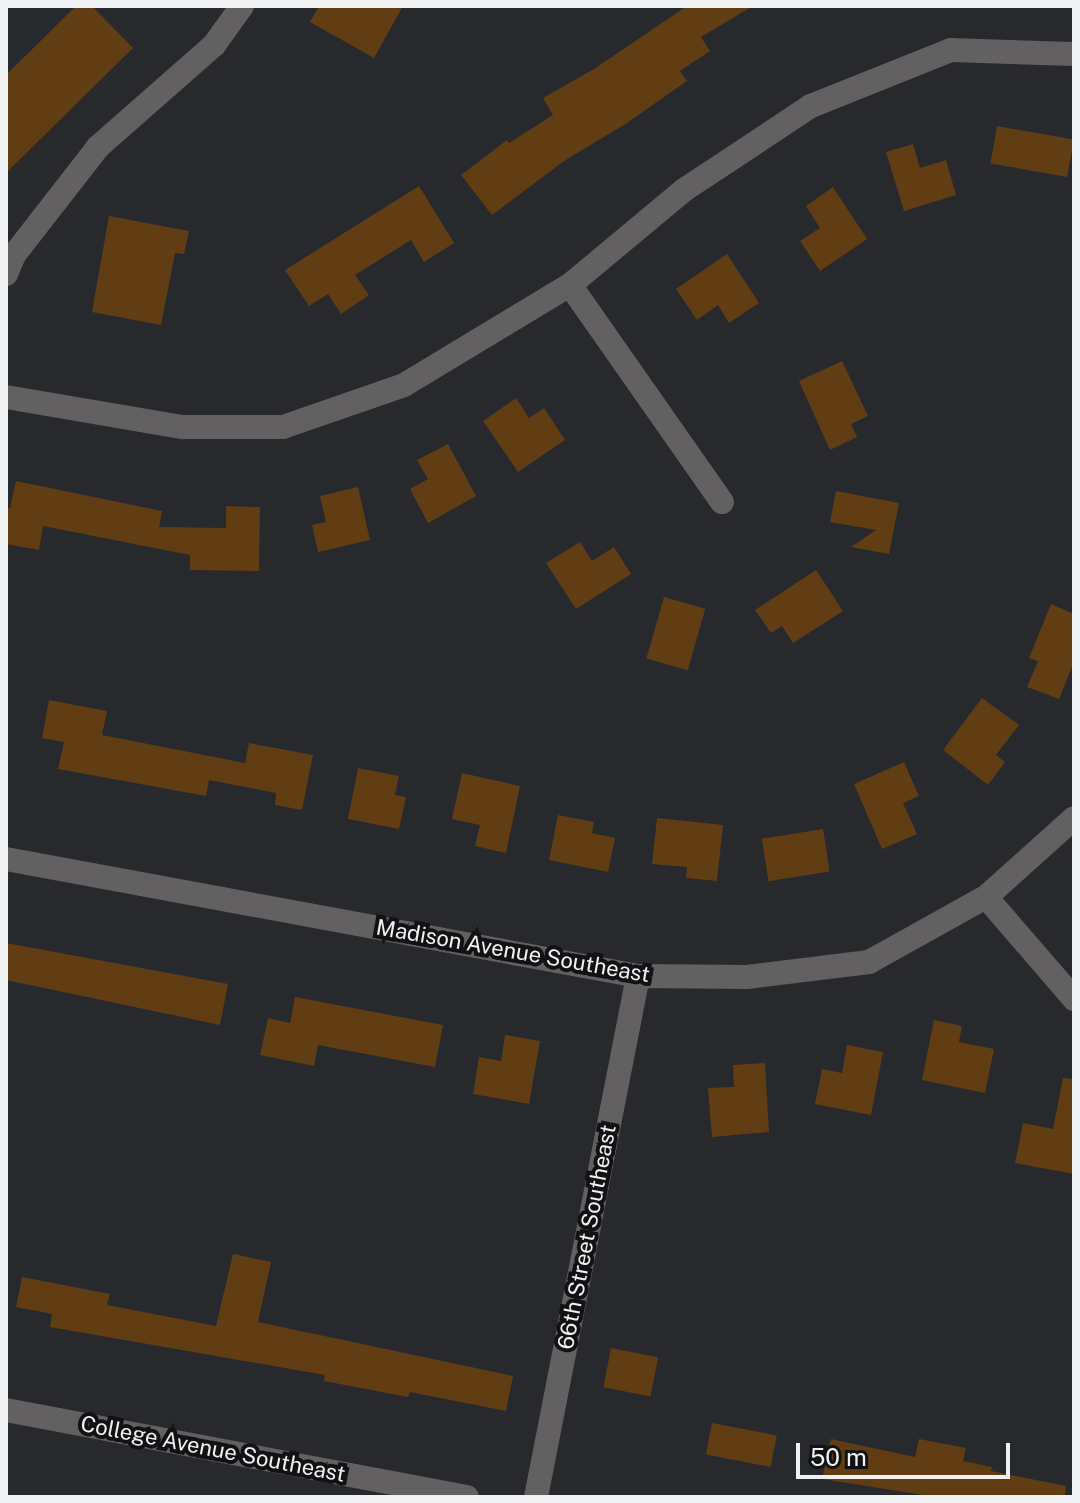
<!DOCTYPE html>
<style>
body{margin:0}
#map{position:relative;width:1080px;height:1503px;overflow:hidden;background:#27292c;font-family:"Public Sans",sans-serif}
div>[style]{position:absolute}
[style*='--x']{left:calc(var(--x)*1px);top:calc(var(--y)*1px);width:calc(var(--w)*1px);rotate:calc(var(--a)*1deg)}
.building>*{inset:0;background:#613d14;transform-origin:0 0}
.minor>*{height:24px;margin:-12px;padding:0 12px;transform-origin:12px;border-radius:12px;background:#626060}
span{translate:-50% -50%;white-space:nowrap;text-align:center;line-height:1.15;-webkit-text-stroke:8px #111213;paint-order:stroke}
.street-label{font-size:22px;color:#eff0f2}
.frame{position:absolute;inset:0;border:8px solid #eff0f2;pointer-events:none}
.scale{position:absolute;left:796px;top:1443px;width:214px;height:36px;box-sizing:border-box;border:4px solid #eff0f2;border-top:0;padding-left:10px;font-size:24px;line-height:28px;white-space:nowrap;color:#eff0f2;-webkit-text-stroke:6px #111213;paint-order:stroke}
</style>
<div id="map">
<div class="building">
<i style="clip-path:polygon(76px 6px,92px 6px,133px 48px,6px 173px,6px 75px)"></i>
<i style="clip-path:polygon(319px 6px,403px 6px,374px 58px,310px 22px)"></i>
<i style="clip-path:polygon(687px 6px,753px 6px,701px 37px,710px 51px,680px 71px,687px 81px,627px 123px,564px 161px,492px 215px,461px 175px,507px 140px,509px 143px,553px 115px,543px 98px,594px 69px)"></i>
<i style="left:997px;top:126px;width:78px;height:38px;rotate:10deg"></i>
<i style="clip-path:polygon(913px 144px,920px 168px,946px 160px,956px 195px,904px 211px,886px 152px)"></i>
<i style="clip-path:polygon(419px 186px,454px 243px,424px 262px,411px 240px,355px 275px,369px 295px,341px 314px,328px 294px,309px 306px,285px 270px)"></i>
<i style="clip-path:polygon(833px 187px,867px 239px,820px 271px,800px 241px,820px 228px,806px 206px)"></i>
<i style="clip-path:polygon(109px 216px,189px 231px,184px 254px,175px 253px,161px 325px,92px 312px)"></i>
<i style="clip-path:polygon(727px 254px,759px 303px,729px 323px,718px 305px,697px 320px,676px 289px)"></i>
<i style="clip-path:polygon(842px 361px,868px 416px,851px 424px,857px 437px,830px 450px,799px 381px)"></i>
<i style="clip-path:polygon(516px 398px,529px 418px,544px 408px,565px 440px,518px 472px,483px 421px)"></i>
<i style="clip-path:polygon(448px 444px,476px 496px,428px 523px,410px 489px,428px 479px,417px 460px)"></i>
<i style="clip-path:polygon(16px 481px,162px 511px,159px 527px,226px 528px,226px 506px,260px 507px,259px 571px,190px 570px,190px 555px,43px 526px,39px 550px,6px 544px,6px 507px,10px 508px)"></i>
<i style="clip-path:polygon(358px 487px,370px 540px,318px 552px,312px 525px,326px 522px,320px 496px)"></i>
<i style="clip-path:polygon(836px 491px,899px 503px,889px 554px,851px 547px,876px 530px,830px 522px)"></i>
<i style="clip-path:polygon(580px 542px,592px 561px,614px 547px,631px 574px,576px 609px,546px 563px)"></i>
<i style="clip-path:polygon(816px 570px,843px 611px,793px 643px,782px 626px,771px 633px,755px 610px)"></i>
<i style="left:664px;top:597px;width:43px;height:64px;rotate:16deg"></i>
<i style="clip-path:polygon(1051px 604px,1074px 614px,1074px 662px,1059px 699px,1027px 687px,1038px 661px,1029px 658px)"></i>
<i style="clip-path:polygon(982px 698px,1019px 725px,996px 755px,1005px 762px,988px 785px,943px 750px)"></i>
<i style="clip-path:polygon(49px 700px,107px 711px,102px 735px,245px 763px,249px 743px,313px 755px,302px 810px,275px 805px,276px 793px,209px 780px,206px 796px,58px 769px,64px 742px,42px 738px)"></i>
<i style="clip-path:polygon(904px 762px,919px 796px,903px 803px,917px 834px,882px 849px,854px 784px)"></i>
<i style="clip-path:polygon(358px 768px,399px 776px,395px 795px,406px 797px,399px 829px,348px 819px)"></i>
<i style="clip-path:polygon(462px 773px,520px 786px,506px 853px,475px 846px,480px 825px,452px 819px)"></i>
<i style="clip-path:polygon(558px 815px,594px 822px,592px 833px,615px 838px,608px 872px,549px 860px)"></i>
<i style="clip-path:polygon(657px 818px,723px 825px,717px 881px,686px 878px,687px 867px,652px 864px)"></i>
<i style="left:823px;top:829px;width:43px;height:62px;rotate:81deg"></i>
<i style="clip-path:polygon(6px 943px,228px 984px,220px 1025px,6px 980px)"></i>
<i style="clip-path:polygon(295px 997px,443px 1025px,435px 1067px,318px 1045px,314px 1066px,260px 1055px,268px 1018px,290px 1023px)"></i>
<i style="clip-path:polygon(934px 1020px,962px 1026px,959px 1042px,994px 1049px,985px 1093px,922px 1080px)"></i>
<i style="clip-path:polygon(505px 1035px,540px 1041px,529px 1104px,473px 1094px,479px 1057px,501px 1061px)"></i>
<i style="clip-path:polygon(847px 1045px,883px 1052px,871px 1115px,815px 1104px,822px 1069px,842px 1073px)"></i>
<i style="clip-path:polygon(765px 1063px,769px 1132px,712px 1137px,708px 1088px,734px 1087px,733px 1065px)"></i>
<i style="clip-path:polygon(1063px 1078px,1074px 1079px,1074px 1174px,1015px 1163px,1023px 1123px,1053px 1129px)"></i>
<i style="clip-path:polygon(233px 1254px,271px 1262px,258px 1322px,513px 1376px,506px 1411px,410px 1392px,408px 1397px,324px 1381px,325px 1375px,50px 1327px,52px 1314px,16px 1307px,22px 1277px,110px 1294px,107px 1305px,216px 1326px)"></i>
<i style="left:611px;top:1348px;width:48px;height:40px;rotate:11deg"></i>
<i style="left:712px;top:1423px;width:66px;height:32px;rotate:11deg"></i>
<i style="clip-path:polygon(831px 1439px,915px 1457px,919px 1439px,966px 1448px,963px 1461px,992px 1467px,991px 1471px,1066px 1486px,1065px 1497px,936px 1497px,822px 1479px)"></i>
</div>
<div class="minor">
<i style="--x:6;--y:274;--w:21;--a:-67"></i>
<i style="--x:14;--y:255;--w:137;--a:-52.1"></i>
<i style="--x:98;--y:147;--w:154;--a:-41.3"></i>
<i style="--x:214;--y:45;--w:48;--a:-54.3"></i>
<i style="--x:570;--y:285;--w:265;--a:55"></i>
<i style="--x:6;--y:397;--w:179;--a:9.7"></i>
<i style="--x:182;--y:427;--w:101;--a:0"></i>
<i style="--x:283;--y:427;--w:128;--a:-19.1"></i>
<i style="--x:404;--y:385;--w:194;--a:-31.1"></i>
<i style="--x:570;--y:285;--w:148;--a:-39.8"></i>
<i style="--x:684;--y:190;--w:152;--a:-33.5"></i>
<i style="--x:811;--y:106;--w:151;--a:-21.8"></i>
<i style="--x:951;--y:50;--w:123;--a:1.9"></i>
<i style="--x:6;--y:859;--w:643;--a:10.49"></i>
<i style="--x:638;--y:976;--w:109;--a:0.5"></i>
<i style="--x:747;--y:977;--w:123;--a:-7"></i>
<i style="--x:869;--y:962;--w:134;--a:-29.1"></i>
<i style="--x:986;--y:897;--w:118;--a:-41.9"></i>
<i style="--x:986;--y:897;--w:135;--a:49.2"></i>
<i style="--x:6;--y:1410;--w:469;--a:10.7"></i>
<i style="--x:536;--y:1497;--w:531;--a:-78.92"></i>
</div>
<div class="street-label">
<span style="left:513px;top:951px;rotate:10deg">Madison Avenue Southeast</span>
<span style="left:587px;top:1237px;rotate:-79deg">66th Street Southeast</span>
<span style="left:213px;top:1449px;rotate:11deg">College Avenue Southeast</span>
</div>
<div class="frame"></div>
<div class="scale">50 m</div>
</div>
